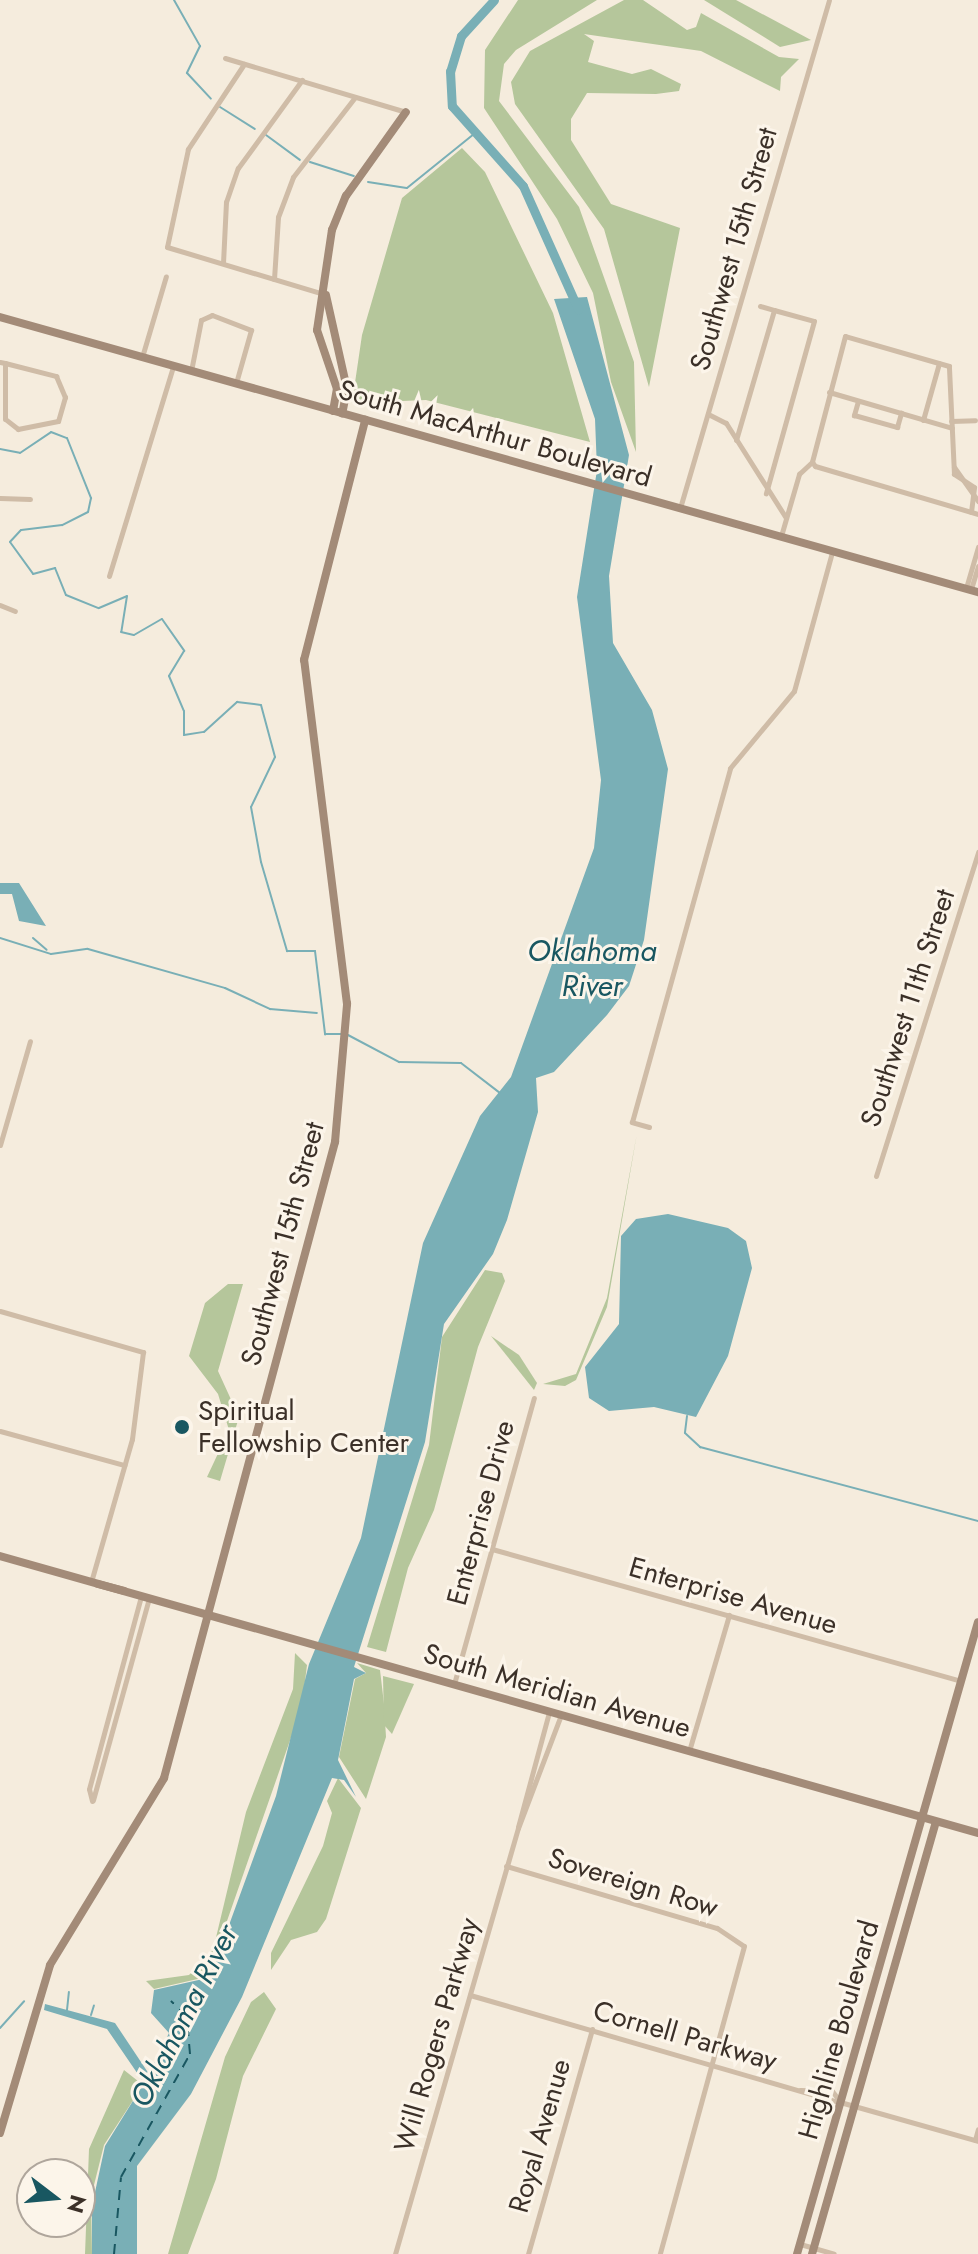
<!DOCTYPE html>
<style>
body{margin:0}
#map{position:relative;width:978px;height:2254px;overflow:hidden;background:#f5ecdd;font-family:Jost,sans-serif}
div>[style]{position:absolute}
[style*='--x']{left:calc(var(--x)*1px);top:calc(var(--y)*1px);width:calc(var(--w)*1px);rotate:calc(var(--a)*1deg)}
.green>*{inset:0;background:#b5c69b}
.water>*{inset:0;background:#79afb6}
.stream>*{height:2px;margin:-1px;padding:0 1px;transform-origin:1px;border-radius:1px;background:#79afb6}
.river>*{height:9px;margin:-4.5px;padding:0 4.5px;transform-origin:4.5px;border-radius:4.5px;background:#79afb6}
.ferry>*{height:2px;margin-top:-1px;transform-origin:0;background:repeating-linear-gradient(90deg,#195761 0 10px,transparent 0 18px)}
.street>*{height:5px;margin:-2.5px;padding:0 2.5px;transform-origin:2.5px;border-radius:2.5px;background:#cfbca7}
.secondary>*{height:8px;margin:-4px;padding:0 4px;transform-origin:4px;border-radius:4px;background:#a38b78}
.dots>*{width:22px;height:22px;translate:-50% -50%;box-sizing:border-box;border:4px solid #fcf5ea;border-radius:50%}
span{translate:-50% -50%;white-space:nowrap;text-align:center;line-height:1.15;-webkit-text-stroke:6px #fcf5ea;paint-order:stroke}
.street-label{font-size:28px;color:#3b3028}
.poi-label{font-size:28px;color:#3b3028}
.left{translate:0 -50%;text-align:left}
.water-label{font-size:30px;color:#195761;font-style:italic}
.north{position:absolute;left:16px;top:2158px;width:80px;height:80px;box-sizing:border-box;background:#fcf5ea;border:2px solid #afa69c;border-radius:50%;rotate:106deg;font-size:22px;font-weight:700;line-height:32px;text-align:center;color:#3b3028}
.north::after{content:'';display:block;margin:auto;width:28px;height:36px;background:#195761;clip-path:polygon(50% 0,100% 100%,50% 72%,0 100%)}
</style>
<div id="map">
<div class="green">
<i style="clip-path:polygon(518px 0,597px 0,516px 50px,504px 64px,499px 101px,579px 207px,634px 362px,636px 452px,611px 382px,593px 293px,557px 219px,484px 108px,485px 50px)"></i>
<i style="clip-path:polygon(624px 0,643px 0,687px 30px,696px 27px,701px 13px,779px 57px,799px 59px,781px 77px,780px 91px,701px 51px,584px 34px,594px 41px,588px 62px,632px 74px,651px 69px,681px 84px,679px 91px,656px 94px,587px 93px,571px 119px,571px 140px,611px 204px,680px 228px,649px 387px,604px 229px,515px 104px,511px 82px,530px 51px)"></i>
<i style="clip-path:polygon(704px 0,736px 0,811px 40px,780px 47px)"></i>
<i style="clip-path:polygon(462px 148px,485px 172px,553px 313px,590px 442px,426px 400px,352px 403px,362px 335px,402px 198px)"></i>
<i style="clip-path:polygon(637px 1133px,607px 1307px,576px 1380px,565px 1386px,543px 1384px,576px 1374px,607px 1298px)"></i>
<i style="clip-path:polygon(485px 1270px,502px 1273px,505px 1281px,478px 1347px,434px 1510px,408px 1568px,386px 1652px,367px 1647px,429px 1445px,442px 1337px)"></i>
<i style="clip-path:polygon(228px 1284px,243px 1284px,218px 1371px,239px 1417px,220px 1481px,207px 1477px,229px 1430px,218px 1394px,189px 1356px,205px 1303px)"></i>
<i style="clip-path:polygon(491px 1336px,519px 1355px,537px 1383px,534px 1390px)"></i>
<i style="clip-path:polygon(295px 1653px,307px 1665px,302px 1706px,212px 1964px,202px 1978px,154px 1989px,146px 1981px,189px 1975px,213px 1950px,246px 1812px,293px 1689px)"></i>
<i style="clip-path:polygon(357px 1663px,380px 1670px,384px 1704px,386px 1737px,366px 1799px,339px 1757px,355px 1679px,366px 1673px)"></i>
<i style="clip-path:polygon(383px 1676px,414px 1684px,392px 1734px,384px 1725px)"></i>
<i style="clip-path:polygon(338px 1778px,361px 1808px,326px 1919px,317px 1932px,291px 1940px,271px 1970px,271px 1953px,323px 1846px,332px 1813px,327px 1801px)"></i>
<i style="clip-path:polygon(264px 1992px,276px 2009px,243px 2076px,216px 2179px,188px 2254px,168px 2254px,225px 2057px,251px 2002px)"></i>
<i style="clip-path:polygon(124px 2070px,143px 2085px,104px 2145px,91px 2197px,92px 2254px,85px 2254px,89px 2149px)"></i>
</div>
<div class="water">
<i style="clip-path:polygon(587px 297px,629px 455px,609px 576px,613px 643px,652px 710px,668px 769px,644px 940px,629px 986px,607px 1015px,554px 1072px,536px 1078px,538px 1112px,507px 1220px,493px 1254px,444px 1324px,425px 1442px,354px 1667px,366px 1673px,354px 1679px,338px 1760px,356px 1797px,344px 1780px,332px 1778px,242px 1997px,191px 2094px,137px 2166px,137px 2254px,92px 2254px,92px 2206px,105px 2146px,144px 2083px,107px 2029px,44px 2010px,45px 2004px,115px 2023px,149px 2074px,169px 2033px,151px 2013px,154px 1990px,203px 1979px,213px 1969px,276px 1796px,309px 1664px,361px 1538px,423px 1243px,480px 1116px,511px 1077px,594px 848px,601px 780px,577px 597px,597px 470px,595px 419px,554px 299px)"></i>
<i style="clip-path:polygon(0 883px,19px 883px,46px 926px,19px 921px,12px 894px,0 894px)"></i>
<i style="clip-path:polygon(668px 1214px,728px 1228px,746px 1241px,752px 1268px,728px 1356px,696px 1417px,654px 1407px,609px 1411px,589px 1398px,585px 1367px,619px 1324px,621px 1236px,636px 1219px)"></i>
</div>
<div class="stream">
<i style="--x:174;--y:0;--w:53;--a:60.5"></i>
<i style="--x:200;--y:46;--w:30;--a:116"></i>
<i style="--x:187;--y:73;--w:35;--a:47"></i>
<i style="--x:220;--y:107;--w:41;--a:32.2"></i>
<i style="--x:266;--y:135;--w:42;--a:36.3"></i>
<i style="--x:310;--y:162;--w:46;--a:17.7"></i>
<i style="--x:368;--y:182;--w:39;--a:9"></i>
<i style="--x:407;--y:188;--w:86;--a:-38.9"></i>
<i style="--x:0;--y:449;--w:20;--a:11"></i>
<i style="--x:20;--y:453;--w:37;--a:-34"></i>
<i style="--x:51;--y:432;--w:17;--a:21"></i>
<i style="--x:67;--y:438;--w:65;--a:68.2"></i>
<i style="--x:91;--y:498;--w:14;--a:102"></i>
<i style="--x:88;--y:512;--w:29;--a:153"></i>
<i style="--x:62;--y:525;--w:41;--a:173"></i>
<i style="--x:21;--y:530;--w:16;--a:133"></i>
<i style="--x:10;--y:542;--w:39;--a:54"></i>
<i style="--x:33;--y:574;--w:23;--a:-15"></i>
<i style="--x:55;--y:568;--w:29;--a:68"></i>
<i style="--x:66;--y:595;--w:35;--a:22"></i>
<i style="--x:99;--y:608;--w:30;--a:-23"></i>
<i style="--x:127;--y:596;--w:36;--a:99"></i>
<i style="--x:121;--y:632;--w:13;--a:13"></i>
<i style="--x:134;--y:635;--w:32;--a:-30"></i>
<i style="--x:162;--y:619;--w:39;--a:55"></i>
<i style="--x:184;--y:651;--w:29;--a:121"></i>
<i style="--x:169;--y:676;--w:38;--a:67"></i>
<i style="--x:184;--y:711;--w:24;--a:90"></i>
<i style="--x:184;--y:735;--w:20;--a:-9"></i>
<i style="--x:204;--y:732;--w:45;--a:-42.3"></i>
<i style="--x:237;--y:702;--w:24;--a:7"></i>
<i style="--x:261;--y:705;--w:54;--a:74.9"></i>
<i style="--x:275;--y:757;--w:55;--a:115.6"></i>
<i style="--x:251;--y:807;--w:56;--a:79.7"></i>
<i style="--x:261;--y:862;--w:93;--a:73.7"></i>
<i style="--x:287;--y:951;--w:28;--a:0"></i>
<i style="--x:315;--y:951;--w:84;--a:83.1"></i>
<i style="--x:325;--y:1034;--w:17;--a:0"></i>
<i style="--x:0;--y:938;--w:53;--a:17.4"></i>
<i style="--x:51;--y:954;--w:37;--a:-8"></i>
<i style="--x:88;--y:949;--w:142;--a:15.9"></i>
<i style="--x:225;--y:988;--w:50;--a:25"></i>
<i style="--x:270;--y:1009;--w:47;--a:4.9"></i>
<i style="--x:33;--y:938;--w:18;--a:41"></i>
<i style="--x:348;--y:1035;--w:58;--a:27.9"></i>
<i style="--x:399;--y:1062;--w:62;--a:0.9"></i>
<i style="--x:461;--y:1063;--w:49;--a:37.6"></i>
<i style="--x:687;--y:1416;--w:17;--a:97"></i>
<i style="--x:685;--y:1433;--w:21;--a:43"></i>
<i style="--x:700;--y:1447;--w:288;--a:14.9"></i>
<i style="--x:67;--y:2010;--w:18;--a:-84"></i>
<i style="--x:91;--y:2015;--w:10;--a:-73"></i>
<i style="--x:0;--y:2028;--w:36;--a:-48"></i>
</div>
<div class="river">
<i style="--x:494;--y:0;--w:49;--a:132.5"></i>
<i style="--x:461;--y:36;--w:37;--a:107"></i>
<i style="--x:450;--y:71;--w:35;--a:87"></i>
<i style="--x:452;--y:106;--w:107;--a:48.4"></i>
<i style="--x:523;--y:186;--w:135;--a:65.9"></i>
</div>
<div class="ferry">
<i style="--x:114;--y:2254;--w:77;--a:-84.8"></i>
<i style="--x:121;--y:2177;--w:141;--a:-60.7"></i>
<i style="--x:190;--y:2054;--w:38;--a:-95"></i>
<i style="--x:187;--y:2016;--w:22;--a:-137"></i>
</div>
<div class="street">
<i style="--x:225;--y:58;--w:189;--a:16.6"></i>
<i style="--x:244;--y:64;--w:102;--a:123.4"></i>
<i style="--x:188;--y:149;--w:100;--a:102.1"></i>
<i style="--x:167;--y:247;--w:164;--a:16.7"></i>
<i style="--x:223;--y:263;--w:61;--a:-87.2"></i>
<i style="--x:226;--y:202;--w:36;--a:-71"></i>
<i style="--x:238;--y:168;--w:109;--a:-54"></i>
<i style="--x:274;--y:279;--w:62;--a:-86.3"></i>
<i style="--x:278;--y:217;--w:43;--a:-69.4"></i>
<i style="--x:293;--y:177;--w:101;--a:-52.2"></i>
<i style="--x:760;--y:306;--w:15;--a:16"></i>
<i style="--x:142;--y:357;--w:84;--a:-73.5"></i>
<i style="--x:0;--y:362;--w:5;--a:11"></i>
<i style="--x:5;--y:363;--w:53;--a:14.3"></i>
<i style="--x:56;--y:376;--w:23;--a:67"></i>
<i style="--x:65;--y:397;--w:25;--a:106"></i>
<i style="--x:58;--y:421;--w:41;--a:168.7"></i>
<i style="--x:18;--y:429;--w:16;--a:-142"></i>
<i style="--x:5;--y:419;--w:56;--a:-90"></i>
<i style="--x:191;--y:371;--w:52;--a:-78.9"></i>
<i style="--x:201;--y:320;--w:12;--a:-24"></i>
<i style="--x:212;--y:315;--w:42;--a:21"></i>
<i style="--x:251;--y:330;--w:55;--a:105.8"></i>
<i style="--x:829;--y:392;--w:128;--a:16.3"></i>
<i style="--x:858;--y:401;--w:15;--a:106"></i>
<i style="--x:854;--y:415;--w:45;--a:15.6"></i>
<i style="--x:897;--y:427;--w:15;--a:-74"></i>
<i style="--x:708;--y:414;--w:20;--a:27"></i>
<i style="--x:726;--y:423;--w:112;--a:57.7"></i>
<i style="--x:923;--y:420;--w:59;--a:-74.3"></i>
<i style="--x:951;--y:421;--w:24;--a:-2"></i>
<i style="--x:736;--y:440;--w:135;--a:-73.7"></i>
<i style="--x:774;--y:310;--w:41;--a:15.4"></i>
<i style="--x:814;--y:321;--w:179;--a:105.6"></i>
<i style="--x:954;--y:467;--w:42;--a:54.8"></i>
<i style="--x:0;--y:498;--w:30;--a:2"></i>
<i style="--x:680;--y:508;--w:529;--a:-73.65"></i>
<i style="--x:971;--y:512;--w:25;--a:-83"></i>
<i style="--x:974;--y:487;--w:24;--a:-147"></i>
<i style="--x:954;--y:474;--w:108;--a:-92.7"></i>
<i style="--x:949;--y:366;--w:108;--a:-163.9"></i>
<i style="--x:845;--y:336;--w:130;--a:104.7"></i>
<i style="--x:812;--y:462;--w:5;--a:53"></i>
<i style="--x:815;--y:466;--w:170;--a:16.4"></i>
<i style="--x:781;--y:536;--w:65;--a:-73.8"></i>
<i style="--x:799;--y:474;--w:18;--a:-43"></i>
<i style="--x:109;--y:576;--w:219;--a:-73"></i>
<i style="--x:966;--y:588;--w:43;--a:-73.7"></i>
<i style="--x:971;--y:589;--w:24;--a:-73"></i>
<i style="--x:0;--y:605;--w:16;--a:22"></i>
<i style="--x:649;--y:1127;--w:18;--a:-164"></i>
<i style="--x:632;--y:1122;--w:367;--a:-74.5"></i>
<i style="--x:730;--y:768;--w:100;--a:-50.3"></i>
<i style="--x:794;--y:691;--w:144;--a:-74.7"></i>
<i style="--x:0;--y:1145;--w:108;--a:-73.9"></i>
<i style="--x:876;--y:1176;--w:340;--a:-72.5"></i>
<i style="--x:0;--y:1311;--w:149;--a:16"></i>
<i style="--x:143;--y:1352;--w:88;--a:97.2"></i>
<i style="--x:132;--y:1439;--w:149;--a:106"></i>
<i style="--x:0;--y:1431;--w:129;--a:15.3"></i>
<i style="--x:492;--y:1549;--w:487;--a:15.7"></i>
<i style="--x:454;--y:1684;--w:297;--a:-74.4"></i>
<i style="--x:689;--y:1751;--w:142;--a:-73.6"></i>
<i style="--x:93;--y:1800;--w:210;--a:-74.5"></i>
<i style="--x:92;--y:1801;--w:12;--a:-104"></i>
<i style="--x:89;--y:1789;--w:200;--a:-74.9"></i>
<i style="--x:518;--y:1827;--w:119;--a:-74.9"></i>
<i style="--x:506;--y:1866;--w:220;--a:16.4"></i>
<i style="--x:717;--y:1928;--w:32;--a:34"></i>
<i style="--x:744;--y:1946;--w:319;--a:105.3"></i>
<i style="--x:470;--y:1995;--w:383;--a:16.2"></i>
<i style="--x:800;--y:2090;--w:32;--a:2"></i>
<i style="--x:832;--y:2091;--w:11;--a:52"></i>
<i style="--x:840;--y:2102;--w:143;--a:15.8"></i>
<i style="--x:975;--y:2140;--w:11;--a:-75"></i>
<i style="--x:800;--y:2244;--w:35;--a:16"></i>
<i style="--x:395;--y:2254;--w:443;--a:-73.9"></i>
<i style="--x:518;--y:1828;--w:121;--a:-69.2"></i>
<i style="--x:528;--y:2254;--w:234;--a:-74.1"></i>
</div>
<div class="secondary">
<i style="--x:326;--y:295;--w:96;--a:77.4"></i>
<i style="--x:347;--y:389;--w:25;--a:101"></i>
<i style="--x:0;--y:317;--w:1016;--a:15.71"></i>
<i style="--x:333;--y:411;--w:22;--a:-80"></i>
<i style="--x:337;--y:389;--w:62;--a:-108.7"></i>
<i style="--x:317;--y:330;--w:101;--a:-81.5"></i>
<i style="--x:332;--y:230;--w:37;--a:-68"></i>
<i style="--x:346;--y:196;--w:103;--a:-54.5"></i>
<i style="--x:0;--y:1556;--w:1016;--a:15.81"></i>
<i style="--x:98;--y:1584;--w:27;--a:15"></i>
<i style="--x:0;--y:2133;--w:175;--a:-73.4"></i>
<i style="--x:50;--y:1965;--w:219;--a:-58.6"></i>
<i style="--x:164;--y:1778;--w:659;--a:-74.95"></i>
<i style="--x:335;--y:1142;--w:139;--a:-85"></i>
<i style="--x:347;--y:1004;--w:347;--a:-97.1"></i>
<i style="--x:304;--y:660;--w:248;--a:-75.7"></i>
<i style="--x:797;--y:2254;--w:657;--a:-74.02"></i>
<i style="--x:812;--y:2254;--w:449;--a:-74"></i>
</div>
<div class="dots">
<i style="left:182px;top:1427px;background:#195761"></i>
</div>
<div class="street-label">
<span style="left:734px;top:249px;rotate:-74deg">Southwest 15th Street</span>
<span style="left:495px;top:434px;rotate:16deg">South MacArthur Boulevard</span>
<span style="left:908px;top:1008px;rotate:-72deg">Southwest 11th Street</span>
<span style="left:283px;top:1244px;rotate:-75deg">Southwest 15th Street</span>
<span style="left:481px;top:1513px;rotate:-75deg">Enterprise Drive</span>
<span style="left:733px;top:1596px;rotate:16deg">Enterprise Avenue</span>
<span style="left:557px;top:1691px;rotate:16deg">South Meridian Avenue</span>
<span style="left:633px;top:1883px;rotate:17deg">Sovereign Row</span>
<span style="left:839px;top:2030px;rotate:-74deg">Highline Boulevard</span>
<span style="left:437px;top:2035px;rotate:-74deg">Will Rogers Parkway</span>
<span style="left:685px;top:2036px;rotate:16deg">Cornell Parkway</span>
<span style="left:540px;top:2136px;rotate:-74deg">Royal Avenue</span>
</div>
<div class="poi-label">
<span class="left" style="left:198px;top:1427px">Spiritual<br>Fellowship Center</span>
</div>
<div class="water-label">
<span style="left:592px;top:968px">Oklahoma<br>River</span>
<span style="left:184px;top:2016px;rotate:-63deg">Oklahoma River</span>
</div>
<div class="north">N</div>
</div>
